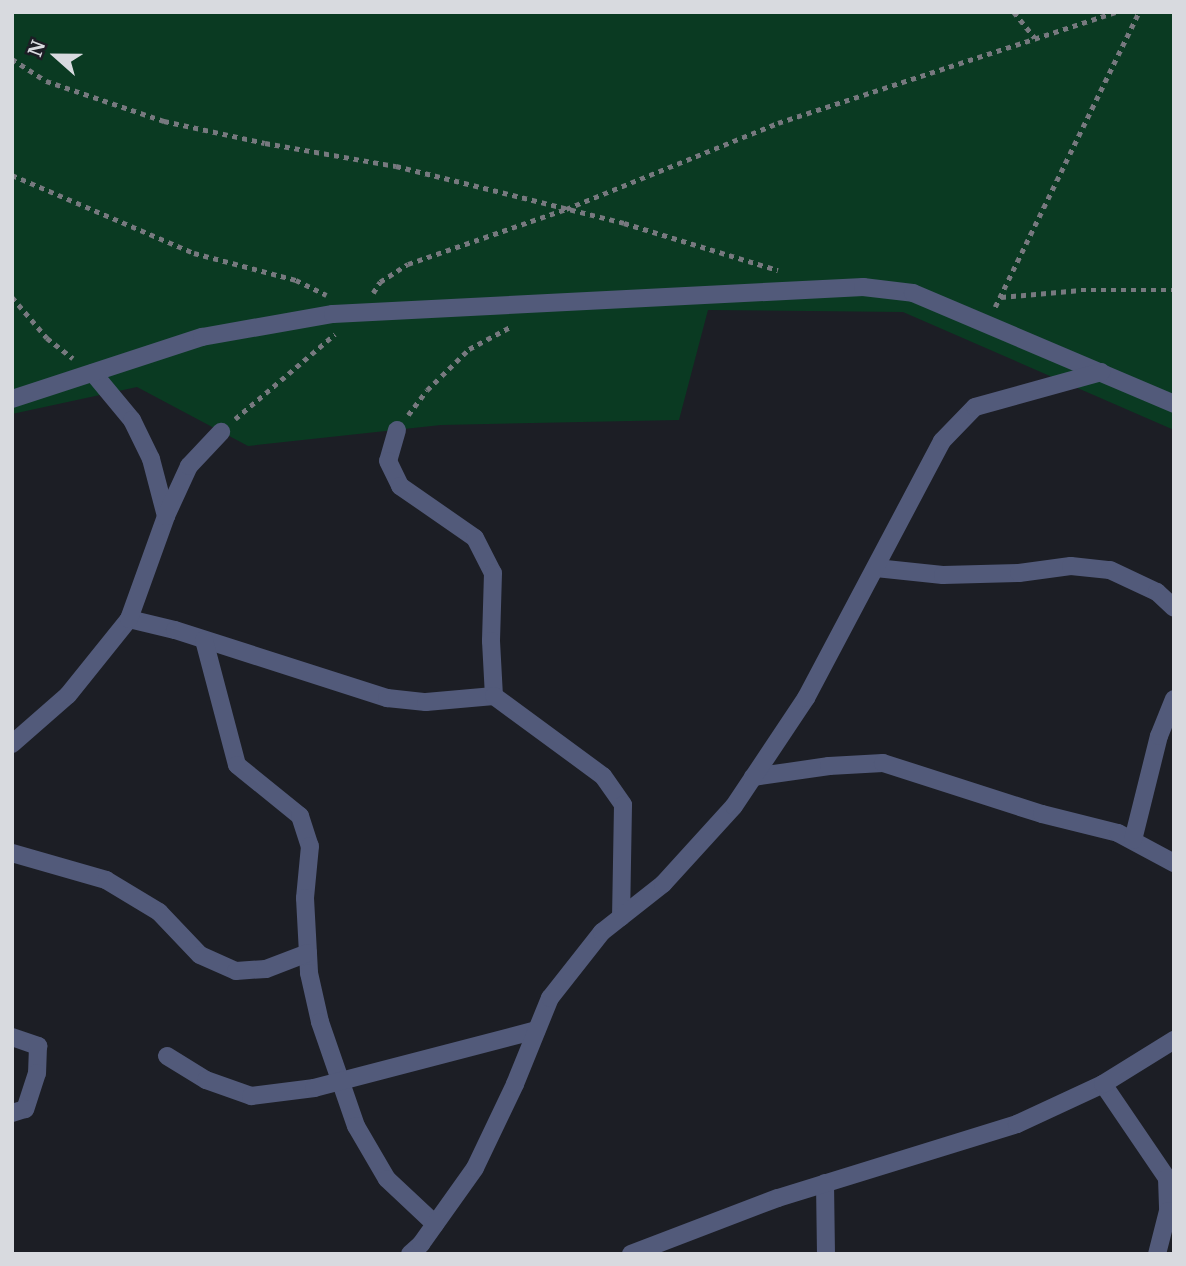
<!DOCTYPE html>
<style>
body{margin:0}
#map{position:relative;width:1186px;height:1266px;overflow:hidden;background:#1c1e25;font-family:Merriweather,serif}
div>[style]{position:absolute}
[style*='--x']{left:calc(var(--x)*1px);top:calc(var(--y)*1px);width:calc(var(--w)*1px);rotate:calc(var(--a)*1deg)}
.green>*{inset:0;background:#0a3a22}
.path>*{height:4.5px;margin-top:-2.25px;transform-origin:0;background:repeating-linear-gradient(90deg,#77797f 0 5px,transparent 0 10px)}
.minor>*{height:18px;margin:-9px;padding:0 9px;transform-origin:9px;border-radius:9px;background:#525a7a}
span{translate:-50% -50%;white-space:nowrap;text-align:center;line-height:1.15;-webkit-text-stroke:7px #1c1e25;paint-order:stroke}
.frame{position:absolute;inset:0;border:14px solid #d8dadf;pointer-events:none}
.north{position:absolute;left:21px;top:21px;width:70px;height:70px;-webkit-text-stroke:5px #1c1e25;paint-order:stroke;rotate:291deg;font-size:19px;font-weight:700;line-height:28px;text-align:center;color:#d8dadf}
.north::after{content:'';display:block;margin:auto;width:24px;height:32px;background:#d8dadf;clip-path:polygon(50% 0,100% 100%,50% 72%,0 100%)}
</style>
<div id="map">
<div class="green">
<i style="clip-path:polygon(12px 12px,1174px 12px,1174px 430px,903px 312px,708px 310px,679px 420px,441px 425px,248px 446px,137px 387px,12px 414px)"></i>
</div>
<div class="path">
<i style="--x:1014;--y:12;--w:33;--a:51"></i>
<i style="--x:12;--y:59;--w:40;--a:32.9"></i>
<i style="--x:46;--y:81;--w:125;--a:18.7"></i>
<i style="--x:164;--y:121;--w:103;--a:12.3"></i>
<i style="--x:265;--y:143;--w:133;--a:10"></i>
<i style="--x:396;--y:166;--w:235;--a:14"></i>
<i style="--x:624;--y:223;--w:161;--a:17"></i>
<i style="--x:12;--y:175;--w:198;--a:23.2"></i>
<i style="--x:194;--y:253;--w:106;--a:14.8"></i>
<i style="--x:296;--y:280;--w:34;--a:26"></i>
<i style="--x:373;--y:293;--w:13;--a:-58"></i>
<i style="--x:380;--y:282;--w:33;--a:-33"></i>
<i style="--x:408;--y:264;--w:167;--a:-19.2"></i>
<i style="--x:566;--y:209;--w:229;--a:-22.1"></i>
<i style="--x:778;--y:123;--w:355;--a:-18.2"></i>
<i style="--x:12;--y:297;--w:54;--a:49.5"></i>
<i style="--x:47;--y:338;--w:33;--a:38"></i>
<i style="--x:1001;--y:297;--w:80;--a:-5"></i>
<i style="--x:1081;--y:290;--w:93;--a:0"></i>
<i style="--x:995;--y:307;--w:328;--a:-64"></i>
<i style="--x:408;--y:415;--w:31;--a:-53"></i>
<i style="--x:427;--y:390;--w:59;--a:-44.3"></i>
<i style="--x:469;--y:349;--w:49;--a:-28.1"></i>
<i style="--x:235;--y:419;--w:131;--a:-40.4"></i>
</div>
<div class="minor">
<i style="--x:93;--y:373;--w:61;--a:50.3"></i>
<i style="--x:132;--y:420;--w:43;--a:64"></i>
<i style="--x:151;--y:459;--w:59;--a:75.3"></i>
<i style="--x:12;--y:399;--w:200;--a:-18.1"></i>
<i style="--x:202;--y:337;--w:133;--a:-10"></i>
<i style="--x:333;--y:314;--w:531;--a:-2.92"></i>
<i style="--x:863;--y:287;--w:50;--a:6.8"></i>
<i style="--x:913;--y:293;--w:284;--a:23"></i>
<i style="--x:397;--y:430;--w:32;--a:106"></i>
<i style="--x:388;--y:461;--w:28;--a:64"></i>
<i style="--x:400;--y:486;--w:91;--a:34.7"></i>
<i style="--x:475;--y:538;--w:39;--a:63"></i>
<i style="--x:493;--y:573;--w:68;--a:91.7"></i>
<i style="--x:491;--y:641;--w:55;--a:86.9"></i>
<i style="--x:876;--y:568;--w:67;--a:6"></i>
<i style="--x:943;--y:575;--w:76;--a:-1.5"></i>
<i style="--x:1019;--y:573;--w:52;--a:-7.7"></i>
<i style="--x:1071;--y:566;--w:39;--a:6"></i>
<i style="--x:1110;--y:570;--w:52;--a:25.1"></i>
<i style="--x:1157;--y:592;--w:23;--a:43"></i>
<i style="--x:129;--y:619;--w:47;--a:13.4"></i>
<i style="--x:175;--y:630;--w:223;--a:17.8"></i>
<i style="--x:387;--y:698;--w:39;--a:6"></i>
<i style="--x:426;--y:702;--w:68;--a:-5"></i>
<i style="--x:494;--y:696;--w:135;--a:36.3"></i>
<i style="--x:603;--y:776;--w:35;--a:55"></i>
<i style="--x:623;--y:805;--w:112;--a:91"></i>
<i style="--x:204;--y:640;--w:129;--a:75.2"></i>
<i style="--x:237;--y:765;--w:81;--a:39"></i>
<i style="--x:300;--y:816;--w:32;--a:72"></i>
<i style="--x:310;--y:846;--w:52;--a:95.5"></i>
<i style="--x:305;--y:898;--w:75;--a:86.9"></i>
<i style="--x:309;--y:973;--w:50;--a:77.3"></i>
<i style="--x:320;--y:1022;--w:110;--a:70.9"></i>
<i style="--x:356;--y:1126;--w:61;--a:59.7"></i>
<i style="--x:387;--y:1179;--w:66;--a:43.2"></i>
<i style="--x:12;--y:744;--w:74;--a:-41.2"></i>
<i style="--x:68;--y:695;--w:97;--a:-51.2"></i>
<i style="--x:129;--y:619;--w:109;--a:-70.2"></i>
<i style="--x:166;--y:516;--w:55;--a:-65.3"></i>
<i style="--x:189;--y:466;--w:47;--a:-46.7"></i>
<i style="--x:753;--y:777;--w:77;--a:-8.2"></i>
<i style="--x:829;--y:766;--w:54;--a:-3.2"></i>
<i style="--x:883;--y:763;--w:167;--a:17.8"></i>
<i style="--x:1042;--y:814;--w:78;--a:14"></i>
<i style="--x:1118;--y:833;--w:64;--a:28.2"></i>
<i style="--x:1133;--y:840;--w:107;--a:-76"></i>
<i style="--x:1159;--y:736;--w:40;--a:-68"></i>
<i style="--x:12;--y:853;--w:98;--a:16"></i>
<i style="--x:106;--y:880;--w:62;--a:31.1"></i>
<i style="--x:159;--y:912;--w:59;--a:46.4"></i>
<i style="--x:200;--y:955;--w:39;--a:24"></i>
<i style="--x:236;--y:971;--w:30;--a:-4"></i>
<i style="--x:266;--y:969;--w:45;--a:-20.9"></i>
<i style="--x:12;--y:1037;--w:28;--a:19"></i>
<i style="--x:38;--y:1046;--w:27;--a:92"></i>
<i style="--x:37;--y:1073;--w:38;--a:108"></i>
<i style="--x:25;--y:1109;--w:14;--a:163"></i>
<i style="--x:167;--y:1056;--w:46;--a:31.6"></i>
<i style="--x:206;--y:1080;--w:48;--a:19.6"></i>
<i style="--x:251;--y:1096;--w:64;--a:-7.2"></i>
<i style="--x:314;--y:1088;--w:230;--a:-14.6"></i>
<i style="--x:1103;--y:1084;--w:114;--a:55.8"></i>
<i style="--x:1167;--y:1178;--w:33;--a:88"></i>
<i style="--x:1168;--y:1211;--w:44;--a:104.3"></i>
<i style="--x:825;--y:1183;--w:71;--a:89.2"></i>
<i style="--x:410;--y:1254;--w:15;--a:-42"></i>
<i style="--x:421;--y:1244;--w:93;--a:-54.6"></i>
<i style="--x:475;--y:1168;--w:93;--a:-64.5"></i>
<i style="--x:515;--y:1084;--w:93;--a:-67.9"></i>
<i style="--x:550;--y:998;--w:84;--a:-51.8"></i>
<i style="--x:602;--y:932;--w:78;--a:-38.2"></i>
<i style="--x:663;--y:884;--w:105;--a:-47.7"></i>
<i style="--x:734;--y:806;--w:130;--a:-56.3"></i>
<i style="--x:806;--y:698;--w:291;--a:-62.1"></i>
<i style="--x:942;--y:441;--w:47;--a:-45.9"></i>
<i style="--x:975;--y:407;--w:131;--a:-15.5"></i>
<i style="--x:631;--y:1254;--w:157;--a:-20.9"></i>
<i style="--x:778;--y:1198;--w:250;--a:-17.2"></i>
<i style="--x:1017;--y:1124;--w:95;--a:-24.9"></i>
<i style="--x:1103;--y:1084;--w:84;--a:-31.8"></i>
</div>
<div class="frame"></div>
<div class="north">N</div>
</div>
